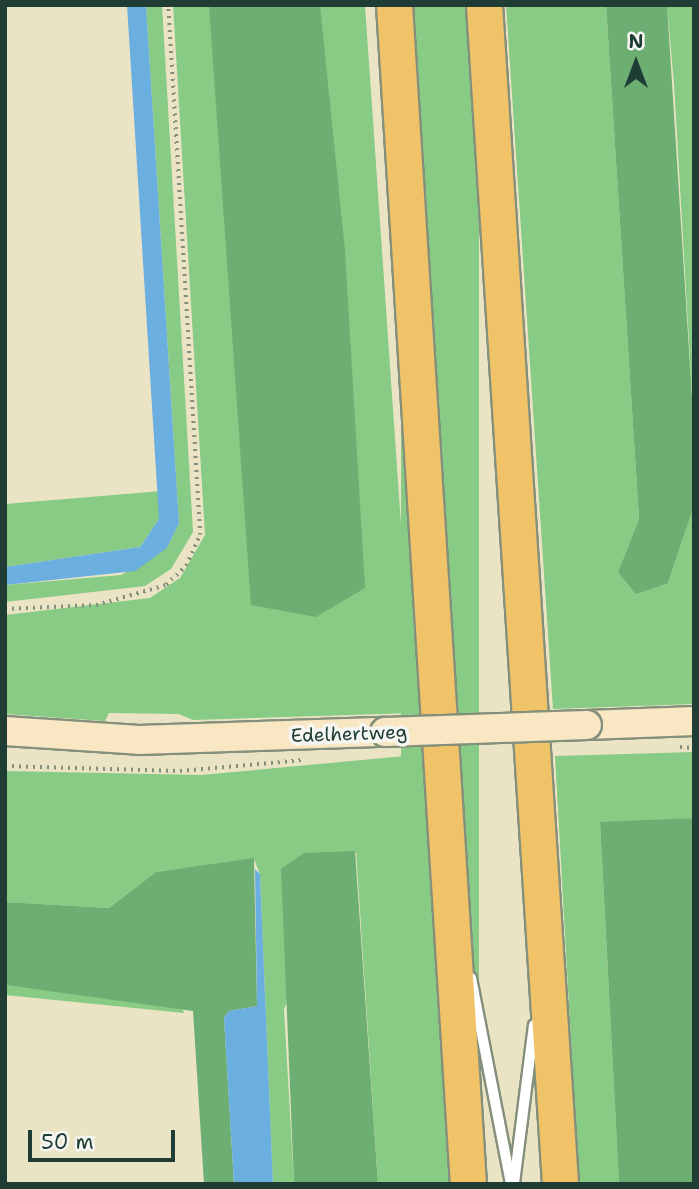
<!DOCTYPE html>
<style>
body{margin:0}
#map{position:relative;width:699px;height:1189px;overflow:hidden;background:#eae4c5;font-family:"Shantell Sans",sans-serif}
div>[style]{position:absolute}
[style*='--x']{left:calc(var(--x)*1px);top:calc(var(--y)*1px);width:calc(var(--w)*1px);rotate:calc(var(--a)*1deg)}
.green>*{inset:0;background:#87cb85;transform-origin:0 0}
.forest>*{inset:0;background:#6daf72}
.water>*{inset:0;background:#6baee0}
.path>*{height:3.5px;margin-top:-1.75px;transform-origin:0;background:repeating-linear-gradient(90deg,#84907c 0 2px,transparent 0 7px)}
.roads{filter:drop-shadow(2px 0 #84907c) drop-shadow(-2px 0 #84907c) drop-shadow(0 2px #84907c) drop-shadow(0 -2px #84907c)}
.lane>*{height:10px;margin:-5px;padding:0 5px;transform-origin:5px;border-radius:5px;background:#fff}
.secondary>*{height:28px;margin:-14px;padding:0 14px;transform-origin:14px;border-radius:14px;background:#f9e7c3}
.highway>*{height:35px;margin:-17.5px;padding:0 17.5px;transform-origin:17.5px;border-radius:17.5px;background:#f1c369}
.bridges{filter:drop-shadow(2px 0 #84907c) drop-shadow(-2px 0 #84907c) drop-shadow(0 2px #84907c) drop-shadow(0 -2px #84907c)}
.secondary-bridge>*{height:28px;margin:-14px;padding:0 14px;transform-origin:14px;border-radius:14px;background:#f9e7c3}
span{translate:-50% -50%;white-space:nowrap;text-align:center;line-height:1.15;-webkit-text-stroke:7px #f6f6f2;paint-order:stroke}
.street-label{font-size:19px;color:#1f3d34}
.frame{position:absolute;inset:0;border:7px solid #1f3d34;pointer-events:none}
.north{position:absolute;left:601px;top:28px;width:70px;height:70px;-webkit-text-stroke:5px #f6f6f2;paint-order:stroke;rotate:0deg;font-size:19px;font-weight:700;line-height:28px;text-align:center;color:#1f3d34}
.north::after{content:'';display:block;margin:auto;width:24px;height:32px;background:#1f3d34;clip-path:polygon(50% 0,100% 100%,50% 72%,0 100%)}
.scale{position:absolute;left:28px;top:1130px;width:147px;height:32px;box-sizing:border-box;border:4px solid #1f3d34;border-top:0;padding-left:9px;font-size:21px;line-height:24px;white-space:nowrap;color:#1f3d34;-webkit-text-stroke:5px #f6f6f2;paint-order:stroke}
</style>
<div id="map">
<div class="green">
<i style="clip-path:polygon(146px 5px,162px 5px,193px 532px,171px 569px,145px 586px,5px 602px,5px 585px,121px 575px,167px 548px,179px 523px)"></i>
<i style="clip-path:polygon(173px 5px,365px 5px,414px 713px,193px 720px,179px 714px,109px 713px,105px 721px,5px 714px,5px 615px,150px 598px,180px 578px,205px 535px)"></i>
<i style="left:401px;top:5px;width:78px;height:1181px"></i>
<i style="clip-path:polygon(506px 5px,606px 5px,639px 519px,618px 572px,668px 583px,694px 506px,694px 704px,553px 709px)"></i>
<i style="clip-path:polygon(667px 5px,694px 5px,694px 428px,674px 84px)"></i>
<i style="clip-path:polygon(162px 491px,159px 519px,140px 547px,5px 567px,5px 504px)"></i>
<i style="clip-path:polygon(694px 752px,694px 818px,600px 823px,619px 1184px,579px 1184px,555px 756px)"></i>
<i style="clip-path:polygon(416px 755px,439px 1184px,378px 1184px,356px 851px,284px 1009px,294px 1184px,273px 1184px,260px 874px,254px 859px,156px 872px,109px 908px,5px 902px,5px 771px,201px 775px)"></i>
<i style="clip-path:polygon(5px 985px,182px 1008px,184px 1013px,5px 995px)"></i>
</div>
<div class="forest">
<i style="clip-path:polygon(209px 5px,320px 5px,345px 251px,365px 588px,316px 617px,251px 605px)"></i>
<i style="clip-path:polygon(606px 5px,667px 5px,694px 428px,694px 506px,668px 583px,636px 594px,618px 572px,639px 519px)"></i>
<i style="clip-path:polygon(694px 818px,694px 1184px,619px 1184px,600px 822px)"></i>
<i style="clip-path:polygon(355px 851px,378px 1184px,294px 1184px,281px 869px,304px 853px)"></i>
<i style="clip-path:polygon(254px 858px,257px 1006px,229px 1011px,224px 1018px,234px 1184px,204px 1184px,193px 1011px,5px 985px,5px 902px,109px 908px,156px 872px)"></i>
</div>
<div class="water">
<i style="clip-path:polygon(127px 5px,146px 5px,179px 523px,167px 548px,135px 571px,5px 585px,5px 567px,140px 547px,159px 519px)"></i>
<i style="clip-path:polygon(255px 869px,260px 874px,273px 1184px,234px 1184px,224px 1018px,229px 1011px,257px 1006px)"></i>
</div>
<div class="path">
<i style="--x:5;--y:609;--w:91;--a:-2.5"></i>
<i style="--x:96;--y:605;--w:73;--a:-15.9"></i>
<i style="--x:166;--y:585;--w:28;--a:-44"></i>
<i style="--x:186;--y:566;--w:34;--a:-66"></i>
<i style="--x:200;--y:535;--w:531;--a:-93.46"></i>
<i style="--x:680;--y:747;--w:14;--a:4"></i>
<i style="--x:5;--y:766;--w:175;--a:1.6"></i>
<i style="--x:180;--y:771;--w:123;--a:-5.1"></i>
</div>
<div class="roads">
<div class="lane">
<i style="--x:471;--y:978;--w:210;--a:79"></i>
<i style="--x:514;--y:1183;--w:159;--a:-82.8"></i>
</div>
<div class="secondary">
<i style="--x:587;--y:725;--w:107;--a:-2.1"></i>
<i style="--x:5;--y:731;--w:134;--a:3.8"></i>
<i style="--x:139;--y:740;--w:246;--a:-1.9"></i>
</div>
<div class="highway">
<i style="--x:394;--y:5;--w:1181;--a:86.41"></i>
<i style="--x:484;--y:5;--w:1181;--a:86.31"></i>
</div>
</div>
<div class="bridges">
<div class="secondary-bridge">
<i style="--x:385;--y:732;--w:202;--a:-2"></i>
</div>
</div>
<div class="street-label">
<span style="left:349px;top:734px;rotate:-2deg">Edelhertweg</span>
</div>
<div class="frame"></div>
<div class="north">N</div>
<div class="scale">50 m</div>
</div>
